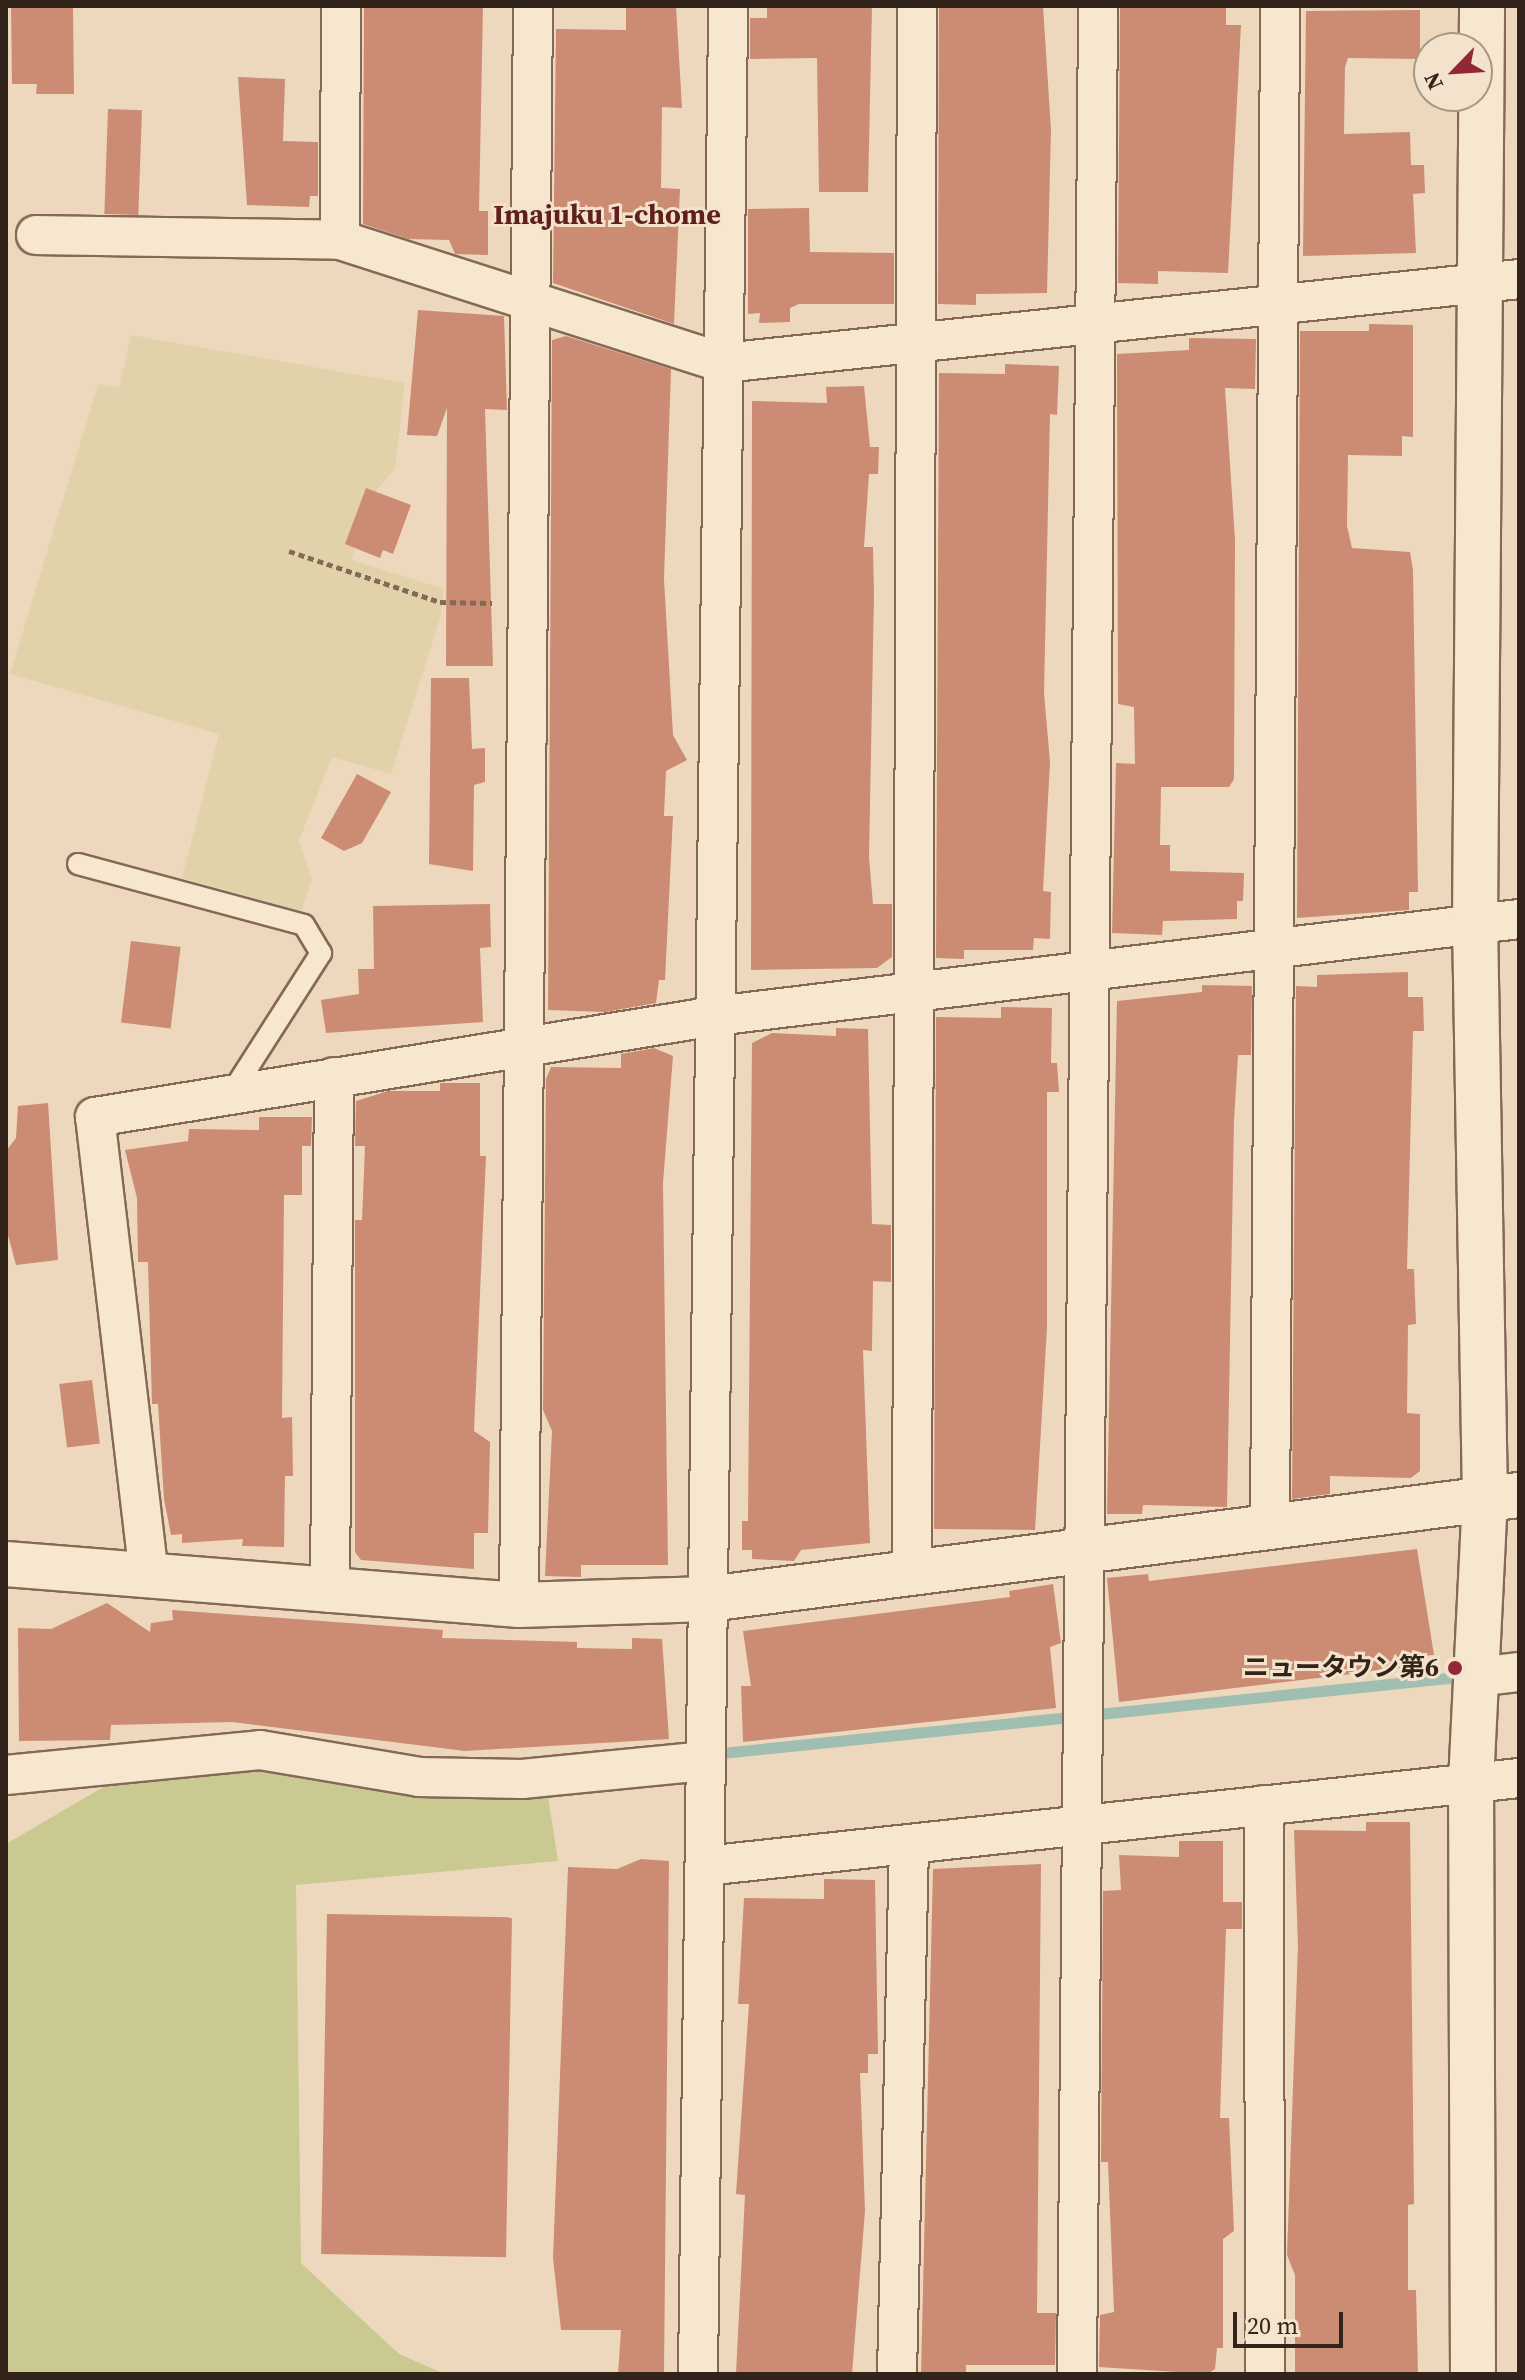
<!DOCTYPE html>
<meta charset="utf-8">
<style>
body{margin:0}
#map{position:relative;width:1525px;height:2380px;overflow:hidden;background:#edd8bd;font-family:"Source Serif 4","Noto Sans JP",serif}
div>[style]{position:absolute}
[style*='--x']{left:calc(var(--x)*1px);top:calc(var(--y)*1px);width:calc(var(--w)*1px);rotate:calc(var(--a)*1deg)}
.farmland>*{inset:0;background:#e2d2aa}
.green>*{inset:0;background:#cac991}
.stream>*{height:11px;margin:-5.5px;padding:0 5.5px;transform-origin:5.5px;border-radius:5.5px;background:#a0beb1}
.building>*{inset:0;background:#cb8c73;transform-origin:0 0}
.path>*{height:5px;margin-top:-2.5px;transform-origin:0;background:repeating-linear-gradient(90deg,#846956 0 6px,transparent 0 10px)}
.roads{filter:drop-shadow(2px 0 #846956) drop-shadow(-2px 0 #846956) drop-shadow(0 2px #846956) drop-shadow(0 -2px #846956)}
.lane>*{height:20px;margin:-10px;padding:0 10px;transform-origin:10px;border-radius:10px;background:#f8e7cf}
.street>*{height:38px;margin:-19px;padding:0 19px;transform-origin:19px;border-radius:19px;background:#f8e7cf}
.secondary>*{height:44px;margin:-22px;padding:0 22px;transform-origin:22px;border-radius:22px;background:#f8e7cf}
.dots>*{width:22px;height:22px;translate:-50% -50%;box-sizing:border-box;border:4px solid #f4e3cc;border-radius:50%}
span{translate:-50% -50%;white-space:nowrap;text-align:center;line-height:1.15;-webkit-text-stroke:6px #f4e3cc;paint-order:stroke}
.poi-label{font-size:26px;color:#33241b;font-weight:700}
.right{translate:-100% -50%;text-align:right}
.neighbourhood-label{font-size:28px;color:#5f201b;font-weight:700}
.frame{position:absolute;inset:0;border:8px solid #33241b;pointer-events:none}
.north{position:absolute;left:1413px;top:32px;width:80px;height:80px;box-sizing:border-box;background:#f4e3cc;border:2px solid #a79785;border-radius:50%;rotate:245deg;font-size:22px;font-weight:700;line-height:32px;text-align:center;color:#33241b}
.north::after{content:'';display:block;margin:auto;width:28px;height:36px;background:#922736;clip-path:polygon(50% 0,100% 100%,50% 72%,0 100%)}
.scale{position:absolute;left:1233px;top:2312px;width:110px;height:36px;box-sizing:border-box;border:4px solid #33241b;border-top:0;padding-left:10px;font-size:24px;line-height:28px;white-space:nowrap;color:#33241b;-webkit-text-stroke:6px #f4e3cc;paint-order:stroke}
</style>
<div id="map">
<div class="farmland">
<i style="clip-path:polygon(131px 335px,405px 383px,395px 469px,368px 500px,352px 560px,444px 589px,440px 618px,391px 774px,332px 757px,299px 841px,312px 879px,301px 911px,182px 878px,219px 734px,10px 674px,98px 384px,119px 388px)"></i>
</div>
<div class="green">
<i style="clip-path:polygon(265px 1762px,547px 1790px,558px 1861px,296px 1885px,301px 2263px,399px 2354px,445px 2374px,6px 2374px,6px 1844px,129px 1772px)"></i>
</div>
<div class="stream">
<i style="--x:712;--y:1754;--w:759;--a:-5.9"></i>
</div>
<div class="building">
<i style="clip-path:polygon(11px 6px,73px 6px,74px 94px,36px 94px,37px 84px,12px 84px)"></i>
<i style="clip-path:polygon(364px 6px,483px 6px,479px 211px,488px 211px,488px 255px,455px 254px,449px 240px,408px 239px,363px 224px)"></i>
<i style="clip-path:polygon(626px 6px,676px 6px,682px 108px,662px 107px,661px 188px,680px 189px,674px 324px,553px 283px,556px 29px,626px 30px)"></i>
<i style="clip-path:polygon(872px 6px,868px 192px,819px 192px,817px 58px,750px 59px,750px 18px,767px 18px,767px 8px)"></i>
<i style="clip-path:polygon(939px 6px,1043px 6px,1051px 130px,1047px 293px,976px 294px,976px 305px,938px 304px)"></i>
<i style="clip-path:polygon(1120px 6px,1226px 6px,1226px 25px,1241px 25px,1228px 273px,1158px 271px,1158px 284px,1118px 283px)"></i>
<i style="clip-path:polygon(1420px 10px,1420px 59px,1348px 58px,1345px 67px,1344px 134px,1410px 132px,1411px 165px,1424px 165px,1425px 193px,1413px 194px,1416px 253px,1303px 256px,1306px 11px)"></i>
<i style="clip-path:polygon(238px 77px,285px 79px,283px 141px,318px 142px,318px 196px,310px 196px,309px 207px,247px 205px)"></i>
<i style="left:108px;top:109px;width:34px;height:105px;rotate:2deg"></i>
<i style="clip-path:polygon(809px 208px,810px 252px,894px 253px,894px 304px,799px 304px,790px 308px,790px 322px,759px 323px,760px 313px,748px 314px,748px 209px)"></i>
<i style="clip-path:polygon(418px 310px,504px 316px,507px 410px,485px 409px,493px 666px,446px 666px,447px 408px,437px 436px,407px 435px)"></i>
<i style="clip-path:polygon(1369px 324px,1413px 325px,1413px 437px,1402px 436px,1402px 456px,1348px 455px,1347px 526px,1352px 548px,1410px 552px,1413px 570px,1418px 892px,1409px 892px,1409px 910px,1297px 918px,1300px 331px,1369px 331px)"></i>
<i style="clip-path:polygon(566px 336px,671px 369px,664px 579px,673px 735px,687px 760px,666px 771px,664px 816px,673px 816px,665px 980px,659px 980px,656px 1003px,605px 1012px,548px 1010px,552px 340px)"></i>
<i style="clip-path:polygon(1189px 338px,1256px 339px,1255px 389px,1225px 388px,1235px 540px,1234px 779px,1229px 787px,1161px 787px,1160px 845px,1170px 845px,1170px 871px,1244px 873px,1243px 901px,1237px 901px,1237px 919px,1163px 921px,1162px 935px,1112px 933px,1116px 763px,1135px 764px,1134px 707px,1118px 704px,1117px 354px,1189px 350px)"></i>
<i style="clip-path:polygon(1005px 364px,1059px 366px,1057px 415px,1050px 414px,1044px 693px,1050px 762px,1043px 891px,1051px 892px,1050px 939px,1034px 938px,1033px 950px,964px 950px,964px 959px,936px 958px,939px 373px,1005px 374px)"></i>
<i style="clip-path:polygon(864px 386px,870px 447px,879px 447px,878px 474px,869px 474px,864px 547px,873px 547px,874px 595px,869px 857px,873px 904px,892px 904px,892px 957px,877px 968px,751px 970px,752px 401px,827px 403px,826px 387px)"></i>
<i style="clip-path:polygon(366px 488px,411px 505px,393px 554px,383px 550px,380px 558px,345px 544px)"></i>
<i style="clip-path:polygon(431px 678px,469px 678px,472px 749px,485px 748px,485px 782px,474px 785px,473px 871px,429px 864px)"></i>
<i style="clip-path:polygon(357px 774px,391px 792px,362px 843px,344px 851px,321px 838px)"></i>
<i style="clip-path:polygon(490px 904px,491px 947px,480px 948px,483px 1022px,326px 1033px,321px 1000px,359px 994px,358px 969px,374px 969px,373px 906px)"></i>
<i style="left:131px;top:941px;width:50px;height:82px;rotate:7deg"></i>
<i style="clip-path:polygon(1408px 972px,1408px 997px,1423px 997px,1424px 1031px,1413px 1031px,1407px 1269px,1414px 1269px,1416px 1324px,1408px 1325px,1407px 1413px,1420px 1414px,1420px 1471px,1411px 1478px,1330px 1476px,1330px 1494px,1292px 1499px,1296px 986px,1317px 987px,1317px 975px)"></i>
<i style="clip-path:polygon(1202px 985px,1252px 986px,1251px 1055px,1238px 1055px,1234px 1121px,1227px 1507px,1143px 1505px,1142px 1514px,1107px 1514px,1117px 1001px,1202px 992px)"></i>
<i style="clip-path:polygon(1001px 1007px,1052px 1008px,1051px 1063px,1057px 1063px,1059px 1092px,1047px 1092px,1047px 1328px,1035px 1530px,934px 1529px,936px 1017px,1001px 1018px)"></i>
<i style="clip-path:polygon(836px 1028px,868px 1029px,872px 1224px,891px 1225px,891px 1282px,873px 1281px,872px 1351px,863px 1350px,870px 1543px,801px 1550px,794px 1561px,752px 1559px,752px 1550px,742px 1550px,742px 1521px,748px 1521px,752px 1043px,772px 1033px,836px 1036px)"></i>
<i style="clip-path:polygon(654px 1048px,673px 1056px,663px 1183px,668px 1565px,581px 1565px,581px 1577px,545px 1576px,552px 1431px,543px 1410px,546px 1079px,551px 1067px,621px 1068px,621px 1054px)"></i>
<i style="clip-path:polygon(440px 1083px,480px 1083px,480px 1156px,486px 1156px,474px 1431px,490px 1442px,488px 1533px,474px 1533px,474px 1569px,361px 1560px,355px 1552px,355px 1220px,362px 1220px,365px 1146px,355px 1146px,356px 1101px,388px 1091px,440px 1091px)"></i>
<i style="clip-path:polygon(48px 1103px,58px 1260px,16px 1265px,6px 1228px,6px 1151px,16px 1138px,18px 1106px)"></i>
<i style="clip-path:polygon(259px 1117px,312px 1117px,311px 1146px,302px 1146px,302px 1195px,284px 1195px,282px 1418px,292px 1417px,293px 1476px,285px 1476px,284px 1547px,242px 1546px,243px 1539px,182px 1543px,182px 1534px,171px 1535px,164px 1499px,158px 1404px,152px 1404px,148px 1262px,138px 1262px,137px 1198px,125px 1150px,188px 1141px,189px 1129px,259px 1130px)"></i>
<i style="left:92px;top:1380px;width:64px;height:33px;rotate:83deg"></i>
<i style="clip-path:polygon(1417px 1549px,1434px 1655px,1417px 1656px,1418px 1666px,1119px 1702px,1107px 1578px,1148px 1574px,1149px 1581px)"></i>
<i style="clip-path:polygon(1053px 1584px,1061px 1643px,1050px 1647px,1056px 1708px,743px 1742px,741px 1686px,751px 1686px,743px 1631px,1010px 1597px,1009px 1591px)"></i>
<i style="clip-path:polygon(107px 1603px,150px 1632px,151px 1623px,173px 1620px,172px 1610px,443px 1630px,442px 1638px,577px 1642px,577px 1648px,632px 1649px,632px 1638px,662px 1639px,669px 1739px,465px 1751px,232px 1722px,111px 1725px,110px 1740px,19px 1741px,18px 1628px,51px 1629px)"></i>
<i style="clip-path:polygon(1366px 1822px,1410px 1822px,1414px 2204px,1408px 2205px,1408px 2290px,1416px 2290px,1418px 2374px,1295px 2374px,1295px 2275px,1287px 2255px,1298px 1946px,1294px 1830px,1366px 1831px)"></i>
<i style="clip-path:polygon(1179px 1841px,1223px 1841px,1223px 1902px,1242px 1902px,1242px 1929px,1226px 1929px,1220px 2118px,1229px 2118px,1234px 2231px,1223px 2239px,1223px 2348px,1217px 2348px,1215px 2369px,1207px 2374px,1099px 2367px,1100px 2315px,1114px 2312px,1108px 2162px,1101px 2162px,1103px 1891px,1121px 1890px,1119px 1855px,1179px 1857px)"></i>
<i style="clip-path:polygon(641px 1859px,669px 1861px,664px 2374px,618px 2374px,621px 2330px,561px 2330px,553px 2258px,568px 1867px,617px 1869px)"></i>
<i style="clip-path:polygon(1041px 1864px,1037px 2313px,1056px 2313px,1055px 2365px,966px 2365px,966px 2374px,921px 2374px,933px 1869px)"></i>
<i style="clip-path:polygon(824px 1879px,875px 1880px,878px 2054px,868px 2054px,868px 2073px,860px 2073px,865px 2211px,852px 2374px,736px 2374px,745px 2195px,736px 2194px,749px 2004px,738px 2004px,744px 1898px,824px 1899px)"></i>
<i style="left:327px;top:1914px;width:185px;height:340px;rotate:1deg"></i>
</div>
<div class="path">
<i style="--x:289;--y:551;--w:159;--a:18.7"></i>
<i style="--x:440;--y:602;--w:52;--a:1.1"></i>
</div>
<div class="roads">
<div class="lane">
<i style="--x:78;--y:864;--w:234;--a:15.1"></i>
<i style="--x:304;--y:925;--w:33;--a:59"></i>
<i style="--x:321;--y:953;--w:167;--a:122.6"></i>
</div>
<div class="street">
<i style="--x:36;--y:235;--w:304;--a:0.9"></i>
<i style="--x:340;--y:240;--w:402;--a:17.8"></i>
<i style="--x:723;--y:363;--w:800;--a:-6.02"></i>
<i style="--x:340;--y:240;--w:234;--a:-89.8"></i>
<i style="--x:1270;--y:1528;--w:1522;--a:-89.62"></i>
<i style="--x:912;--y:1573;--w:1567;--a:-89.82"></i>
<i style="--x:149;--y:1576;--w:462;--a:-96.7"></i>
<i style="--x:95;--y:1117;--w:628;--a:-9.25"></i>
<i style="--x:715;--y:1016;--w:810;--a:-6.88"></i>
<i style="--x:330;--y:1593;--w:516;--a:-89.56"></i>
<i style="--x:519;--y:1605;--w:1599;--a:-89.5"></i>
<i style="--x:1477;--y:1677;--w:42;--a:-6.8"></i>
<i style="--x:6;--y:1775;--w:255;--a:-5.6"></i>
<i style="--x:260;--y:1750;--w:161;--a:9.6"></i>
<i style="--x:419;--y:1777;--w:103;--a:1.1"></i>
<i style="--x:522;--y:1779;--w:185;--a:-5.6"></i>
<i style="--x:1264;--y:1805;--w:569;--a:89.9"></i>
<i style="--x:705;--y:1866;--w:819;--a:-6.17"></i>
<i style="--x:698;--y:2374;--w:2368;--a:-89.27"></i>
<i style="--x:897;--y:2374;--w:530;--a:-88.7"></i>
<i style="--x:1077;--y:2374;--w:2368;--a:-89.49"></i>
</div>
<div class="secondary">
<i style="--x:6;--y:1564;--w:515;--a:4.57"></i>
<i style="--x:519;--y:1605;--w:189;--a:-1.8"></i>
<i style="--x:708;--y:1599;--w:818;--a:-7.31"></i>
<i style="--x:1473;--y:2374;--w:591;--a:-90.19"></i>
<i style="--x:1471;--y:1783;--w:283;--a:-87.2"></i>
<i style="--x:1485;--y:1500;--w:576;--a:-90.99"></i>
<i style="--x:1475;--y:924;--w:918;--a:-89.56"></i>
</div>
</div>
<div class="dots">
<i style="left:1455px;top:1668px;background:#922736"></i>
</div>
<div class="poi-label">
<span class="right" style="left:1439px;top:1668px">ニュータウン第6</span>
</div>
<div class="neighbourhood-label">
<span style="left:607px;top:214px">Imajuku 1-chome</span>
</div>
<div class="frame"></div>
<div class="north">N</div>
<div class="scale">20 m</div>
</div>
